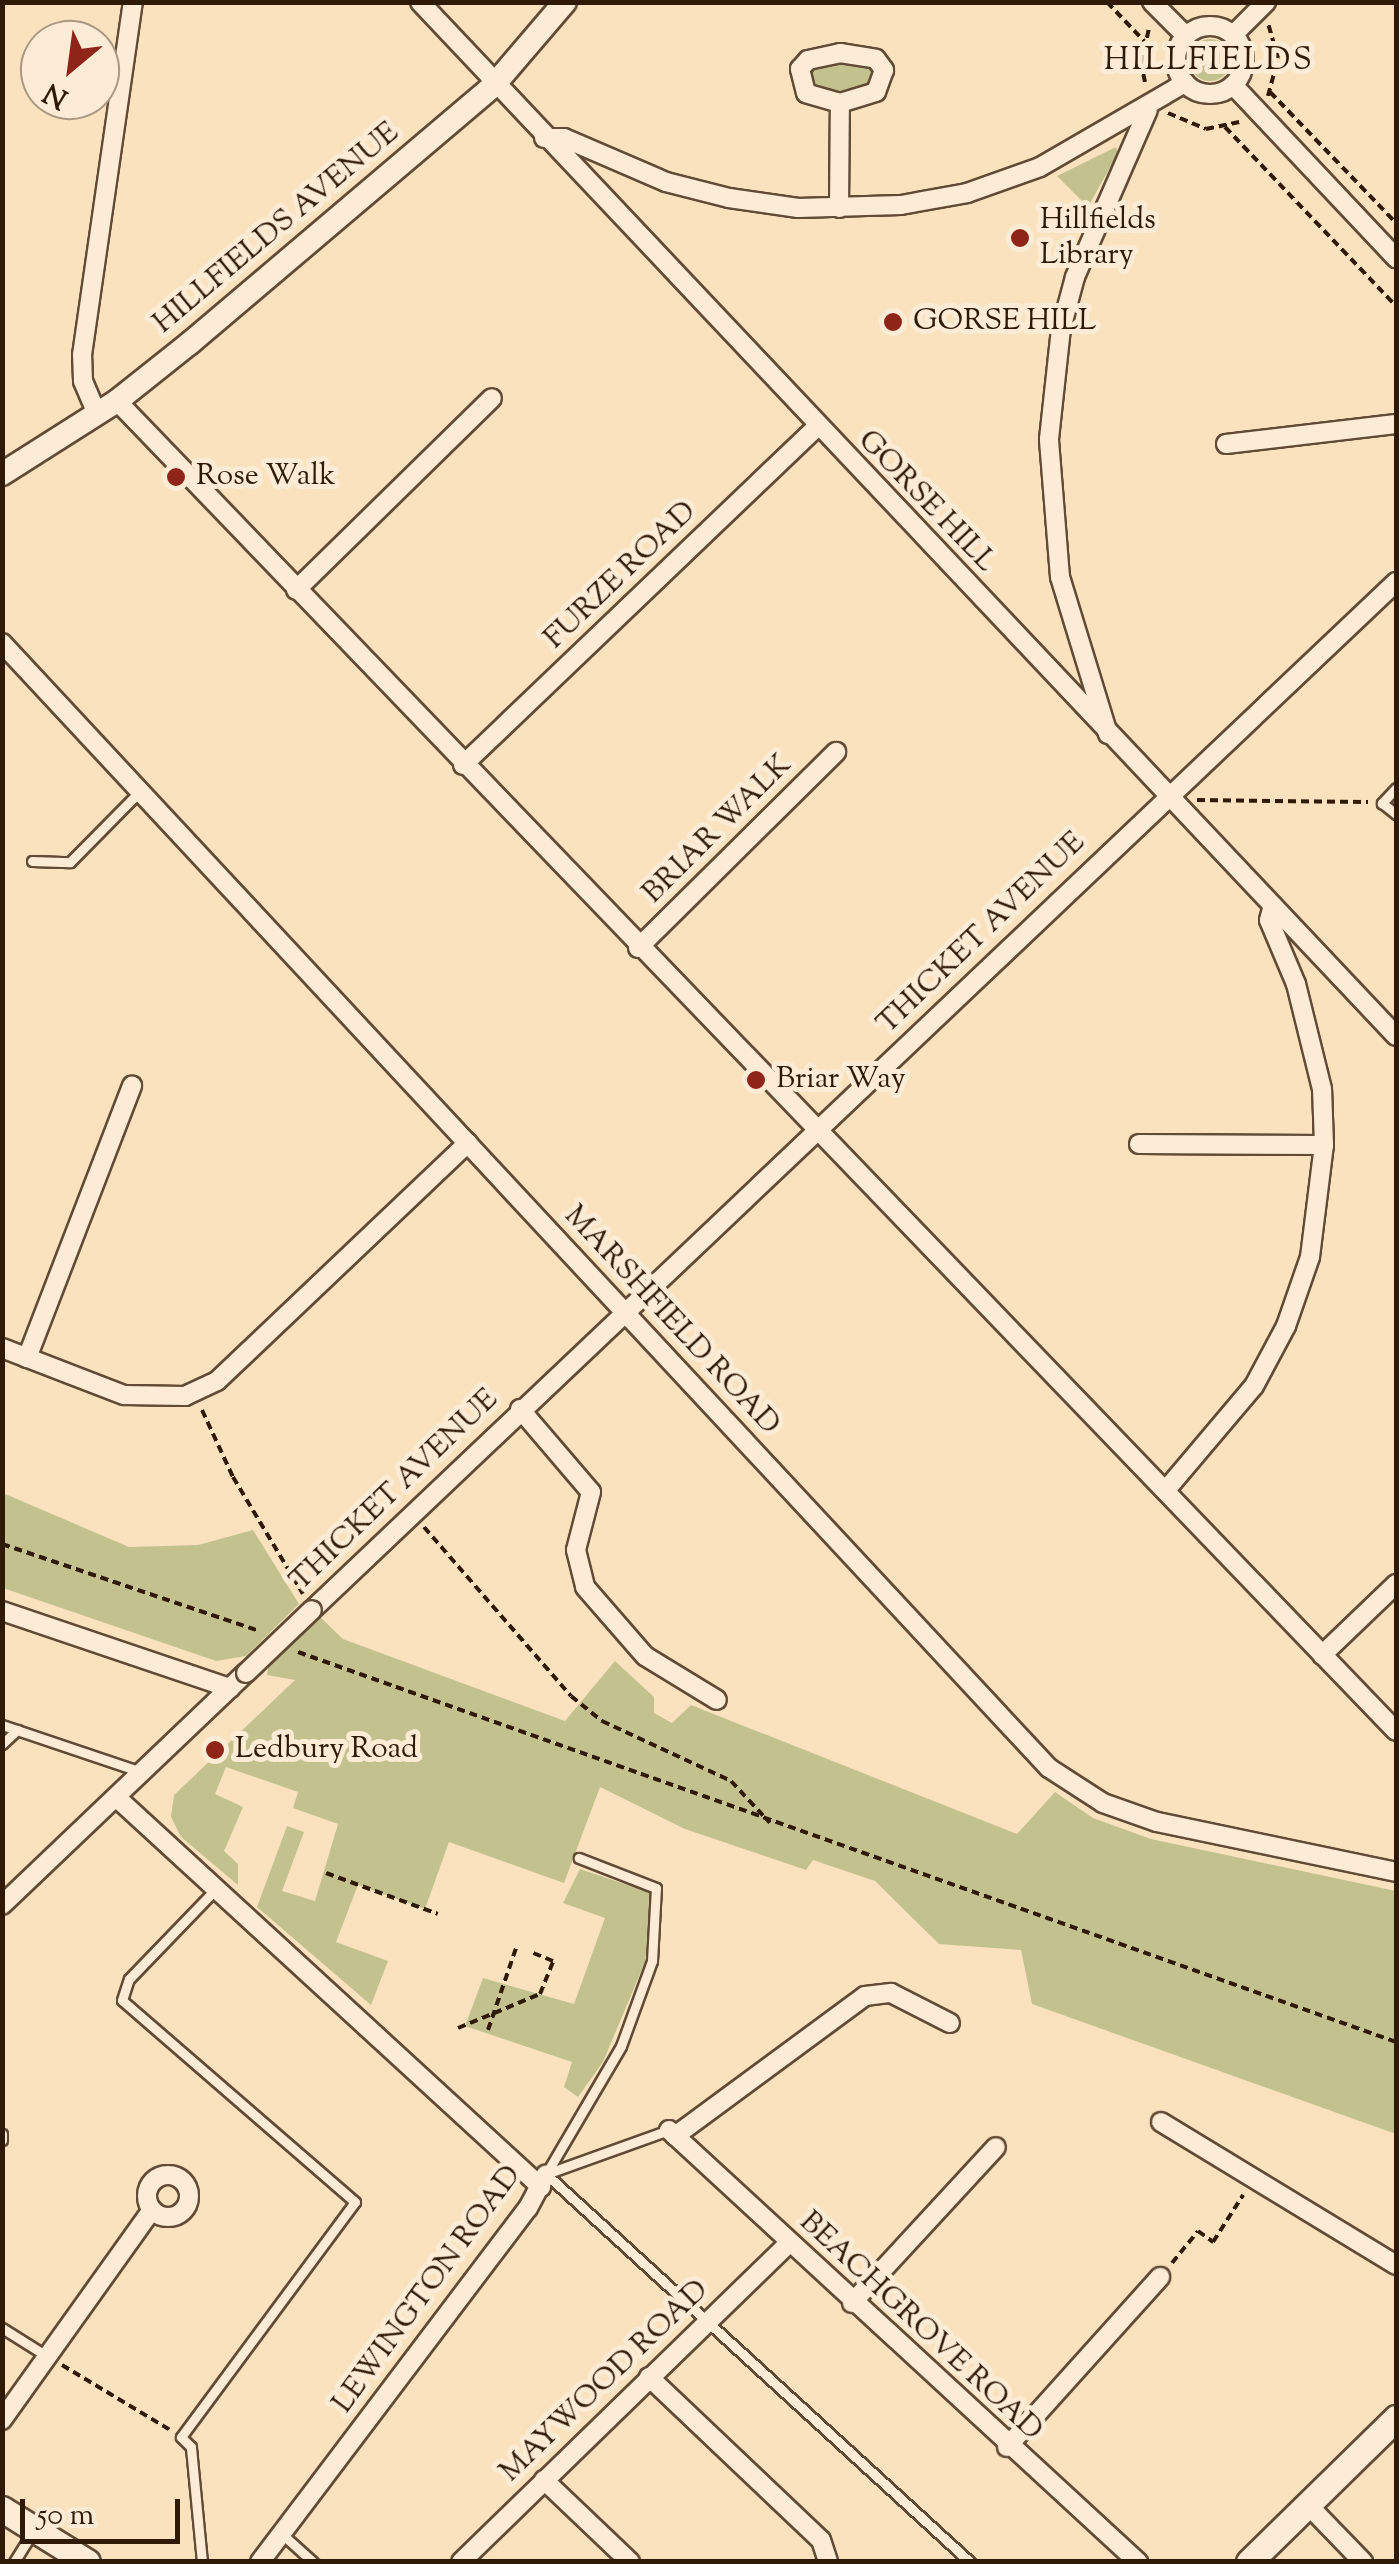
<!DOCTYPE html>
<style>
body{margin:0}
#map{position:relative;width:1399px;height:2564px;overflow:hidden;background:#fae2bf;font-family:"Sorts Mill Goudy",serif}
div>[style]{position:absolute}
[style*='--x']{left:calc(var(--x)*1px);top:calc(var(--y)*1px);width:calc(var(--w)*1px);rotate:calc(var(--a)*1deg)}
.green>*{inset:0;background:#c3c28f}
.round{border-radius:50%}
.path>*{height:4px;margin-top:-2px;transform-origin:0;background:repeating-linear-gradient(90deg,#2f1907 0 8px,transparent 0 13px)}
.roads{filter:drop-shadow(2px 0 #624b35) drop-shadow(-2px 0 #624b35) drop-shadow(0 2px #624b35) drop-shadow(0 -2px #624b35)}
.service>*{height:9px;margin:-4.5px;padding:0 4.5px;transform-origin:4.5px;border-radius:4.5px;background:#fcecd5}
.minor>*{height:18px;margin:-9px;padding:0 9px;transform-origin:9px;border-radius:9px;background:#fcecd5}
.minor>.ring{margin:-9px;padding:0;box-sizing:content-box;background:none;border:18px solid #fcecd5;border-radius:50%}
.tertiary>*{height:22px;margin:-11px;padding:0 11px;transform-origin:11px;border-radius:11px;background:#fcecd5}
.secondary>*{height:25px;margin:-12.5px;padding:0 12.5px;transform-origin:12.5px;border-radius:12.5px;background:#fcecd5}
.bridges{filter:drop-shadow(2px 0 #624b35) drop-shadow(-2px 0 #624b35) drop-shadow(0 2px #624b35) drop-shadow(0 -2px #624b35)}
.minor-bridge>*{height:18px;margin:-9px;padding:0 9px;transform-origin:9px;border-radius:9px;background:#fcecd5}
.dots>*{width:28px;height:28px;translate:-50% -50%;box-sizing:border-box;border:5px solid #fcecd5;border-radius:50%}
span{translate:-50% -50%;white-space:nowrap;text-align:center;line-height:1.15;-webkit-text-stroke:10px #fcecd5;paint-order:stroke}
.poi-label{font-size:30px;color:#2f1907}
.left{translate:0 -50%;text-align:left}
.street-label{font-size:30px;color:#2f1907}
.neighbourhood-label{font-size:32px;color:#2f1907;letter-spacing:2.5px}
.frame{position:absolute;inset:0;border:5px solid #2f1907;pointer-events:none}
.north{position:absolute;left:20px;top:20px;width:100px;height:100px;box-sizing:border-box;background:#fcecd5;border:2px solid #aa9883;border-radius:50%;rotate:209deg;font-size:28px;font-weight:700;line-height:40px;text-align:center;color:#2f1907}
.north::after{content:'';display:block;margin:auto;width:35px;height:45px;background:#8f2418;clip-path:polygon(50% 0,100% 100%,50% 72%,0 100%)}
.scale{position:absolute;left:20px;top:2499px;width:160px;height:45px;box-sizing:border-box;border:5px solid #2f1907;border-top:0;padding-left:12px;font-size:30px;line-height:35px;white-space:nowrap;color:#2f1907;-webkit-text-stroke:8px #fcecd5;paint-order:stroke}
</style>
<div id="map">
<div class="green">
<i class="round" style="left:1189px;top:39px;width:42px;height:42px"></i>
<i style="clip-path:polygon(840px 61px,871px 66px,870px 86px,840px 95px,811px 87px,807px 73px,813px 66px)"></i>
<i style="clip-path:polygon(1116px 147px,1118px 153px,1088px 207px,1057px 176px)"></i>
<i style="clip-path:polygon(3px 1493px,129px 1547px,198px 1545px,253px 1530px,299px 1604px,246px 1656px,216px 1661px,3px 1588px)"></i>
<i style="clip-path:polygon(320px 1617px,343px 1639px,565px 1721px,615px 1661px,654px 1697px,654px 1713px,672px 1723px,691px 1705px,1017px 1834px,1055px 1792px,1093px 1818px,1151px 1839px,1396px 1891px,1396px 2134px,1032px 2004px,1021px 1950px,939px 1944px,875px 1881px,813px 1860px,806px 1870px,685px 1829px,600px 1787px,564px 1883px,449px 1842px,425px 1909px,358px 1885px,336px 1942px,388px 1961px,371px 2005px,257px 1907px,287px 1826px,304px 1832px,282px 1891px,315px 1901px,338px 1824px,293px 1808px,298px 1792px,226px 1767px,215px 1794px,243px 1807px,224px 1851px,238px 1864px,238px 1885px,181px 1837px,171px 1817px,174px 1795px,295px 1680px,267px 1675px,269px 1663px)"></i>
<i style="clip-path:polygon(580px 1869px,654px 1894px,645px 1962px,603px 2062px,578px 2097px,564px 2087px,572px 2062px,465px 2026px,483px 1978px,574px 2004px,605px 1918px,563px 1903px)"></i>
</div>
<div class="path">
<i style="--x:1107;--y:2;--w:54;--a:46.5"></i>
<i style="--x:1145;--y:82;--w:19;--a:-102"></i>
<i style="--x:1141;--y:63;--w:36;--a:-77"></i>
<i style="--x:1270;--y:92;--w:182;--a:46.1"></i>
<i style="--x:1268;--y:96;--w:39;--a:-75"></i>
<i style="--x:1278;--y:58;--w:35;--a:-106"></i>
<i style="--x:1168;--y:113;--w:41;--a:22.8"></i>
<i style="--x:1206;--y:129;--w:34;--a:-12"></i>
<i style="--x:1225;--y:127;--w:248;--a:46.3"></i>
<i style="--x:1197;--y:800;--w:171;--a:0.7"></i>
<i style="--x:202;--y:1410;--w:74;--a:65.2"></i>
<i style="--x:233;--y:1477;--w:136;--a:59.1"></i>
<i style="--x:424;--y:1527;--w:224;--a:49"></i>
<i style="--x:571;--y:1696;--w:40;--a:39"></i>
<i style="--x:602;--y:1721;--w:142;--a:24.9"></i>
<i style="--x:731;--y:1781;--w:57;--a:47.1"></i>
<i style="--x:2;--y:1544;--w:271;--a:18.7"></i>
<i style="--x:298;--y:1652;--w:1165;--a:19.55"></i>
<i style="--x:326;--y:1873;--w:119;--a:20.1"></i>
<i style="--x:458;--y:2028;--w:89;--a:-22.5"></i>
<i style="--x:540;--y:1994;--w:35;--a:-68"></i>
<i style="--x:553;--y:1961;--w:22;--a:-158"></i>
<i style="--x:488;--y:2030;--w:87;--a:-71.1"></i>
<i style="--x:1172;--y:2263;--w:41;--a:-50.9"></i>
<i style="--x:1198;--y:2231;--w:19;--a:36"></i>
<i style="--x:1213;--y:2242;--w:56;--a:-57.4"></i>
<i style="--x:62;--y:2365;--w:126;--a:31"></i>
</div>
<div class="roads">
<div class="service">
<i style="--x:1396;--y:788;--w:21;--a:133"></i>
<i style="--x:1382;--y:803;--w:18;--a:38"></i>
<i style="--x:32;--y:861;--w:38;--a:2"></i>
<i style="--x:70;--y:862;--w:100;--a:-45.4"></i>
<i style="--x:2;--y:1725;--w:148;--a:18.6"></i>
<i style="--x:2;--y:1744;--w:21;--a:-43"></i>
<i style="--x:2;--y:2134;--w:6;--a:90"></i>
<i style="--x:546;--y:2174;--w:575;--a:42.46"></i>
<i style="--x:546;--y:2174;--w:148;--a:-59.6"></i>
<i style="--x:621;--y:2046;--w:90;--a:-70"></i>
<i style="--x:652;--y:1961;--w:73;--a:-86.9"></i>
<i style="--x:656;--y:1888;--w:83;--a:-158.7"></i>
<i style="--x:546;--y:2174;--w:131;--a:-19.7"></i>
<i style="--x:2;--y:2328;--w:51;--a:32.1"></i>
<i style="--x:282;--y:2534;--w:42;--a:42.1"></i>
<i style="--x:14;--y:2562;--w:36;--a:-58"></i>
<i style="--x:202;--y:2562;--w:116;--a:-95.5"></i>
<i style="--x:191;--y:2447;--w:14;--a:-135"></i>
<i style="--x:181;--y:2437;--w:292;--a:-53.5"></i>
<i style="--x:355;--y:2202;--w:308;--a:-139.1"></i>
<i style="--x:122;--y:2000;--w:22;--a:-72"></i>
<i style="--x:129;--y:1979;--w:122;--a:-46"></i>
</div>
<div class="minor">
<i style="--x:420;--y:2;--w:1422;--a:46.65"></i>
<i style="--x:1152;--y:2;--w:48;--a:45"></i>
<i class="ring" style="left:1176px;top:26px;width:50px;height:50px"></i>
<i style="--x:1233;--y:35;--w:47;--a:-45"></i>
<i style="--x:840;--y:53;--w:36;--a:9"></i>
<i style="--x:876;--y:59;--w:14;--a:54"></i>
<i style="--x:884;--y:70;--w:23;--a:110"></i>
<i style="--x:876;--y:92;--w:38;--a:163"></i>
<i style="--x:840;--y:103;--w:35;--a:-164"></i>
<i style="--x:806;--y:93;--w:25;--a:-104"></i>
<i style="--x:800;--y:69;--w:12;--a:-48"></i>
<i style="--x:808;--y:60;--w:33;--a:-12"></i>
<i style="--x:1233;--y:85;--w:238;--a:46.7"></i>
<i style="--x:544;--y:138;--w:20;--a:0"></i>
<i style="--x:564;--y:138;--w:111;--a:23.3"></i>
<i style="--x:666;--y:182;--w:65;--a:14.3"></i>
<i style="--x:729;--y:198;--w:70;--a:8.2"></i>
<i style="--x:798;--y:208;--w:103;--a:-1.7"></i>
<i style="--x:901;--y:205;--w:67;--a:-10.3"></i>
<i style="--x:967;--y:193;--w:77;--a:-19.6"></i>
<i style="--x:1040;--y:167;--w:168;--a:-30.1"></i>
<i style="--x:839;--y:208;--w:105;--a:-89.5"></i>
<i style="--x:117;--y:401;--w:1845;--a:46.12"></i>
<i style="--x:97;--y:414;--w:36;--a:-113"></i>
<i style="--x:83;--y:381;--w:26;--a:-92"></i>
<i style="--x:82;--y:355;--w:357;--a:-81.8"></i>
<i style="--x:1226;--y:444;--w:171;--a:-6.7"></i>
<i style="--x:296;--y:590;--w:274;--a:-44.4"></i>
<i style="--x:2;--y:643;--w:1537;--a:47.06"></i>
<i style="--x:1049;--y:1768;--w:64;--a:32.9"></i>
<i style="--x:1103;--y:1803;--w:57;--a:19.4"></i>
<i style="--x:1157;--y:1822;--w:244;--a:11.8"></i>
<i style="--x:1108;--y:734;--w:164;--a:-107"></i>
<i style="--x:1060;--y:577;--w:138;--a:-94.6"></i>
<i style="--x:1049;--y:439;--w:111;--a:-83.8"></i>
<i style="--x:1061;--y:329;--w:54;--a:-74.9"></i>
<i style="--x:1075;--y:277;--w:182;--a:-66.4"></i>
<i style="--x:463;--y:765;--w:489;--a:-43.7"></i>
<i style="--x:638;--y:948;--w:279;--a:-44.7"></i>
<i style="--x:1139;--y:1144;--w:185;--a:0.3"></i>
<i style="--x:2;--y:1348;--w:131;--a:21.1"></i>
<i style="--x:124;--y:1395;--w:61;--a:0.9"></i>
<i style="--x:185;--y:1396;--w:35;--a:-25"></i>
<i style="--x:217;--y:1381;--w:346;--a:-43.5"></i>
<i style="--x:27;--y:1358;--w:292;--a:-68.9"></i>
<i style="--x:520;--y:1409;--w:109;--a:49.5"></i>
<i style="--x:591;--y:1492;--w:60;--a:104.5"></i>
<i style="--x:576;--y:1550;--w:38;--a:76"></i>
<i style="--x:585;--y:1587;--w:91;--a:49"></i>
<i style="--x:645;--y:1656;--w:84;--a:31.4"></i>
<i style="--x:1166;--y:1490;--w:136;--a:-49.8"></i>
<i style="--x:1254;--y:1386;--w:68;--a:-61.9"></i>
<i style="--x:1286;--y:1326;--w:73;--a:-70.8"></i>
<i style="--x:1310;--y:1257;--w:113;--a:-82.9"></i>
<i style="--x:1324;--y:1145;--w:56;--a:-92"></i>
<i style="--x:1322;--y:1089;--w:108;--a:-103.9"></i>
<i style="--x:1296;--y:984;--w:69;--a:-112.9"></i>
<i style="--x:1269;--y:920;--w:11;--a:-75"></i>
<i style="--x:312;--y:1610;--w:1494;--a:-43.48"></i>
<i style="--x:2;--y:1611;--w:241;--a:18.7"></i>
<i style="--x:1322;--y:1655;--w:103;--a:-43.8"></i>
<i style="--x:116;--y:1797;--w:577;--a:42.54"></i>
<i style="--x:2;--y:1905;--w:337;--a:-43.6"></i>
<i style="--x:1161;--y:2122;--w:275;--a:31.3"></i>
<i style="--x:669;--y:2130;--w:638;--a:42.65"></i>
<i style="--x:675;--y:2136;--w:236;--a:-36.4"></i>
<i style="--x:865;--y:1996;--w:26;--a:-7"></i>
<i style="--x:891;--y:1993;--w:66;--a:27"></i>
<i class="ring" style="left:147px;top:2175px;width:24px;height:24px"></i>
<i style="--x:852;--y:2303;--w:212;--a:-47.3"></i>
<i style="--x:649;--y:2377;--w:237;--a:43.5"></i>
<i style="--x:821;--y:2540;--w:23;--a:72"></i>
<i style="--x:2;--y:2420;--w:258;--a:-54.5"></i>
<i style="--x:1007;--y:2447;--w:229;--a:-48"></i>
<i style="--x:544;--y:2480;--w:119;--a:43.6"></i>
<i style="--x:1309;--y:2506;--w:78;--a:46"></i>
<i style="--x:260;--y:2562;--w:444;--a:-52.9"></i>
<i style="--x:528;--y:2208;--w:38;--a:-62"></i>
<i style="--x:461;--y:2562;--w:458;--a:-44.2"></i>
</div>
<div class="tertiary">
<i style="--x:2;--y:474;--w:136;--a:-32.4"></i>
<i style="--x:117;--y:401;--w:93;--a:-38.5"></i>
<i style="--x:190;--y:343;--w:399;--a:-40.3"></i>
<i style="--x:494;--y:85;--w:109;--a:-49.5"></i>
</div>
<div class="secondary">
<i style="--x:2;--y:2509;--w:100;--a:31.9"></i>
<i style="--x:1249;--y:2562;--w:206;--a:-44.4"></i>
</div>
</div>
<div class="bridges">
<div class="minor-bridge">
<i style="--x:246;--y:1673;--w:91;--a:-43.7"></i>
</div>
</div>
<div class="dots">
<i style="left:1020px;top:238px;background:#8f2418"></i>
<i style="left:893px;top:322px;background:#8f2418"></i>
<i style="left:176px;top:477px;background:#8f2418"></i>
<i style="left:756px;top:1080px;background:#8f2418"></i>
<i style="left:215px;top:1750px;background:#8f2418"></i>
</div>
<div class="poi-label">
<span class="left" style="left:1040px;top:238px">Hillfields<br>Library</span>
<span class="left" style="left:913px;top:322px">GORSE HILL</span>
<span class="left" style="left:196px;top:477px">Rose Walk</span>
<span class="left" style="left:776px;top:1080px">Briar Way</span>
<span class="left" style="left:235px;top:1750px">Ledbury Road</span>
</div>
<div class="street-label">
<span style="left:277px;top:229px;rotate:-40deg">HILLFIELDS AVENUE</span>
<span style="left:926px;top:502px;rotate:46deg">GORSE HILL</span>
<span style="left:621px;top:576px;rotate:-44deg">FURZE ROAD</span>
<span style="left:718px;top:830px;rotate:-45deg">BRIAR WALK</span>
<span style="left:982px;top:934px;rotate:-44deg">THICKET AVENUE</span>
<span style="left:671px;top:1321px;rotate:47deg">MARSHFIELD ROAD</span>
<span style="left:395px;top:1491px;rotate:-44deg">THICKET AVENUE</span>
<span style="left:428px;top:2290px;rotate:-54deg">LEWINGTON ROAD</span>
<span style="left:920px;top:2327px;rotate:43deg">BEACHGROVE ROAD</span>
<span style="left:605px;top:2382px;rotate:-44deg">MAYWOOD ROAD</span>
</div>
<div class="neighbourhood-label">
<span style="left:1209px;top:61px">HILLFIELDS</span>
</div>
<div class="frame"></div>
<div class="north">N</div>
<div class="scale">50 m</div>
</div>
